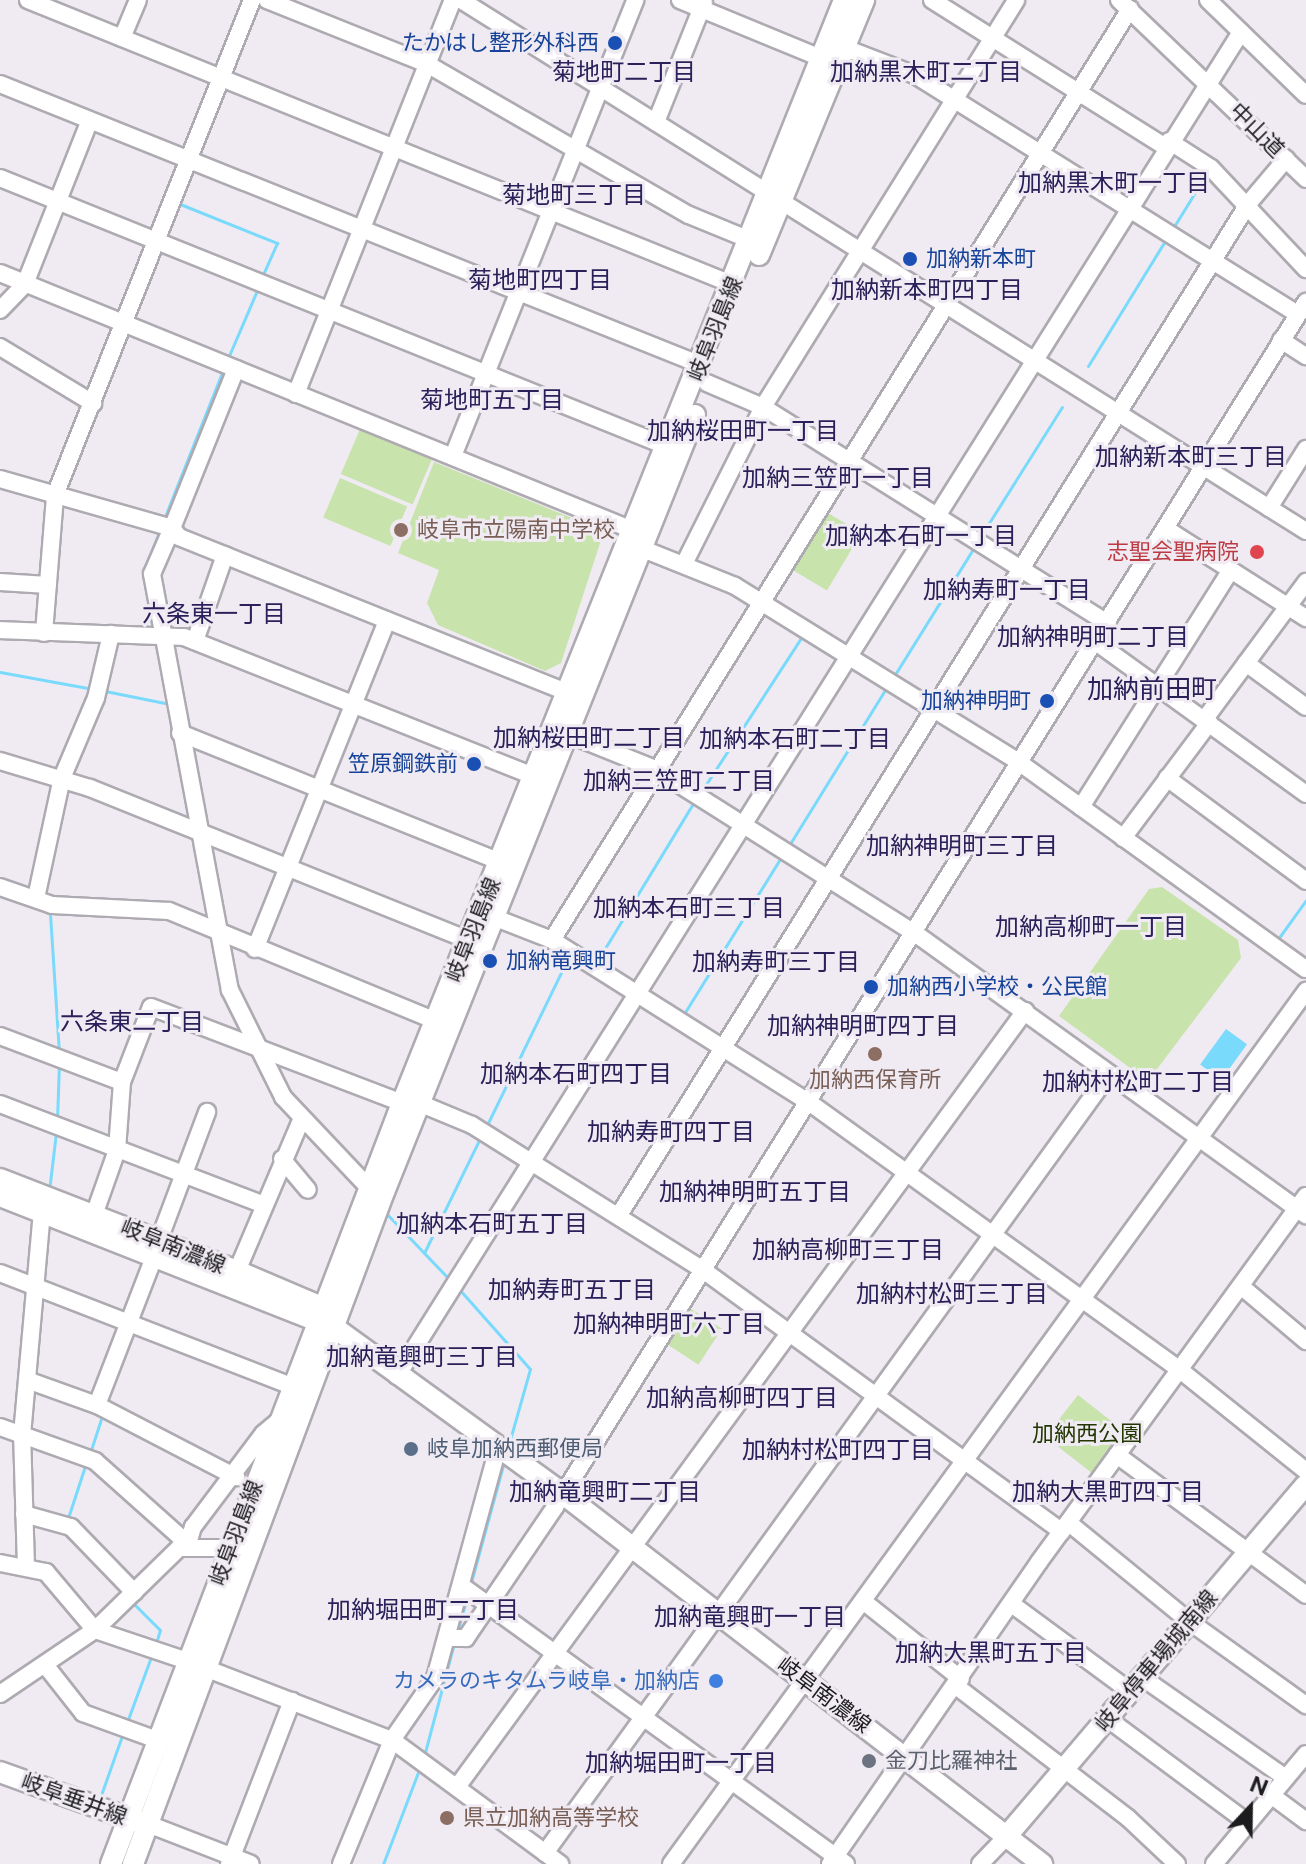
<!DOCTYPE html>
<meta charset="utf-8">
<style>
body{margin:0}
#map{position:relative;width:1306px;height:1864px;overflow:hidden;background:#f0ebf3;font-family:"Public Sans","Noto Sans JP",sans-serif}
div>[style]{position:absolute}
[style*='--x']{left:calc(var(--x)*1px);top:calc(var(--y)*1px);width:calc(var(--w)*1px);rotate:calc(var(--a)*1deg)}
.green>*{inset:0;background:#c8e4ac;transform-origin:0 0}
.water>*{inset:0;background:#7adafc;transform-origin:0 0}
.stream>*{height:3px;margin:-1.5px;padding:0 1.5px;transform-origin:1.5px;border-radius:1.5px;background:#7adafc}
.roads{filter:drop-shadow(2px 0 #aeaab1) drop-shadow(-2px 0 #aeaab1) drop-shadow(0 2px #aeaab1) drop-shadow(0 -2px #aeaab1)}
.minor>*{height:16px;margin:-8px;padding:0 8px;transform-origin:8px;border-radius:8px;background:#fff}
.major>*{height:20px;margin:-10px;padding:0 10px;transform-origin:10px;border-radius:10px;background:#fff}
.dots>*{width:22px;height:22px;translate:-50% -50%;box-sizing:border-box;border:4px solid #f0ebf3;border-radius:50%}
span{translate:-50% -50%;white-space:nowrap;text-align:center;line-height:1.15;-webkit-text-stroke:6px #f0ebf3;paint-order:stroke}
.transit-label{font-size:22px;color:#164399}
.right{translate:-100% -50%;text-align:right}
.left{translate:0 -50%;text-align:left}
.street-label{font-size:22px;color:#1c1b1d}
.education-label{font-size:22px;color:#785e54}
.health-label{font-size:22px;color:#be3a42}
.park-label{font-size:22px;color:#213601}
.service-label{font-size:22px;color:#4e5e75}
.shop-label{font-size:22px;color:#366cbe}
.worship-label{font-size:22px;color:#5b616d}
.neighbourhood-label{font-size:24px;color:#2a205a}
.quarter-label{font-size:26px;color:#2a205a}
.north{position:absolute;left:1210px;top:1768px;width:80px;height:80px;-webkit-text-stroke:6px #f0ebf3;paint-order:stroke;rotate:22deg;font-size:22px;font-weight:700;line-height:32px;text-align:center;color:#1c1b1d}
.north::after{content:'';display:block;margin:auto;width:28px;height:36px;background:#1c1b1d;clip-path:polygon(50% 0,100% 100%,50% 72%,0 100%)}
</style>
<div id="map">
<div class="green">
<i style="left:360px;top:429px;width:78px;height:49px;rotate:23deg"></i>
<i style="clip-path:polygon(434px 462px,604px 531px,561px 663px,545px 671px,438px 625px,427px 603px,439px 570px,398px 553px)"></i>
<i style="left:340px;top:478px;width:73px;height:43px;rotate:23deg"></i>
<i style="left:828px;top:513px;width:39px;height:67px;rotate:31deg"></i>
<i style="clip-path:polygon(1162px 887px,1238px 940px,1241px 958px,1148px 1081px,1059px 1016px,1149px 889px)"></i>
<i style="left:690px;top:1308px;width:38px;height:43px;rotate:33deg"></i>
<i style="left:1078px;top:1395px;width:65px;height:53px;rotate:38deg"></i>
</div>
<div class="water">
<i style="left:1226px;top:1029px;width:26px;height:44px;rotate:36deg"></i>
</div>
<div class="stream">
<i style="--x:180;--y:204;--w:105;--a:21.9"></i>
<i style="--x:277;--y:243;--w:37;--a:114"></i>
<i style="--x:1173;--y:228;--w:65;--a:-58.3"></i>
<i style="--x:228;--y:358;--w:76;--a:-66.8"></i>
<i style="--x:1088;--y:366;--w:149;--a:-58.4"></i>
<i style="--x:164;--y:519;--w:160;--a:-68.4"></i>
<i style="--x:982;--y:534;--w:150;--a:-57.8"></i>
<i style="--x:153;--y:630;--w:59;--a:-99.8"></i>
<i style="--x:143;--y:572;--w:45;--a:-68"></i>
<i style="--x:155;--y:641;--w:37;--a:77"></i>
<i style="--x:0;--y:672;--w:96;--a:10.3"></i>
<i style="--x:894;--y:676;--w:153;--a:-58.1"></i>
<i style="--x:105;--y:691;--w:66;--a:11.3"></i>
<i style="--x:701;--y:792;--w:187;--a:-57"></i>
<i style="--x:788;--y:847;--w:188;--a:-58.3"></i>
<i style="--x:0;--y:896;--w:12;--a:14"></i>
<i style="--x:42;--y:909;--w:9;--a:32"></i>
<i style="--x:50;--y:914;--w:138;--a:86.3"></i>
<i style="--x:1278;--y:939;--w:48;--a:-54.3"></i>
<i style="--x:596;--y:963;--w:188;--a:-58.7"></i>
<i style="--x:682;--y:1017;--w:190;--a:-58.2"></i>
<i style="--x:57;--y:1120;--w:56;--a:-88"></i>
<i style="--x:486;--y:1127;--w:188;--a:-64.1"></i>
<i style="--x:322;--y:1150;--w:56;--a:47.2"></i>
<i style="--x:49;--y:1191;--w:59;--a:-83.2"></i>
<i style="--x:384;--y:1211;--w:97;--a:46.3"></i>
<i style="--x:424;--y:1253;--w:128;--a:-64"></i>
<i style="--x:459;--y:1289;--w:107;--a:48.4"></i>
<i style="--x:530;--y:1369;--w:77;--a:105.8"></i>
<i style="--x:67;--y:1403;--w:37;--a:20"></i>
<i style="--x:102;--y:1416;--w:38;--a:108"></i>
<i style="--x:67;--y:1521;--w:61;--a:-71.9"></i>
<i style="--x:63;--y:1532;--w:88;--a:45"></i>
<i style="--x:470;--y:1586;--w:129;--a:-74.7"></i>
<i style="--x:133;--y:1603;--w:38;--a:45"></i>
<i style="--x:160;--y:1630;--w:14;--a:107"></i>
<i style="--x:457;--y:1632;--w:36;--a:-74"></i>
<i style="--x:127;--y:1722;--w:72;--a:-69.8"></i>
<i style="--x:424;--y:1756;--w:117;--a:-75.1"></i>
<i style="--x:101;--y:1795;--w:66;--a:-70.5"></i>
<i style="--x:383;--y:1864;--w:104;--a:-69.1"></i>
</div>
<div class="roads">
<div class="minor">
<i style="--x:28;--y:0;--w:761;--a:21.98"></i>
<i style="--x:267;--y:0;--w:172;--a:21.8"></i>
<i style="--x:427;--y:64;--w:302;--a:30"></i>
<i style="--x:689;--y:215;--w:66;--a:22.3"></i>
<i style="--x:461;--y:0;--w:998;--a:32.15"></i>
<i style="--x:680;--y:0;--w:152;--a:22.4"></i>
<i style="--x:932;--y:0;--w:275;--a:32.2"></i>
<i style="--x:1119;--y:0;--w:259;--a:43.7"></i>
<i style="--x:1208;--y:0;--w:136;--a:44.1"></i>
<i style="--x:122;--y:38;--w:41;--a:-67.2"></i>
<i style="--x:845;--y:48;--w:75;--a:21.1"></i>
<i style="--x:915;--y:75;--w:451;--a:32"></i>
<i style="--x:0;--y:84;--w:755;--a:21.84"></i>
<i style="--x:656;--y:122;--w:129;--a:-68.2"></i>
<i style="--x:1169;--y:141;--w:50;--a:32.7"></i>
<i style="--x:1211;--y:168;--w:139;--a:46.8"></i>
<i style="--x:0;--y:178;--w:720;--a:21.93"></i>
<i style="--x:0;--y:273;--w:685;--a:22.11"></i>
<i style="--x:0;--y:310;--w:36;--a:-46"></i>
<i style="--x:25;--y:284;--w:176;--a:-68.4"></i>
<i style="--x:1281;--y:340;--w:30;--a:33"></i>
<i style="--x:0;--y:347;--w:109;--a:31.1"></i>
<i style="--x:236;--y:369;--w:171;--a:111.9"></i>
<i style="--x:172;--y:528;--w:11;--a:52"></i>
<i style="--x:179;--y:537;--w:421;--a:21.8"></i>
<i style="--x:707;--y:383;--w:61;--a:23.2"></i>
<i style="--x:763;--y:407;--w:407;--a:32.1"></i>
<i style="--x:296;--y:394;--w:424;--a:-68.3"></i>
<i style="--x:453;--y:456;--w:491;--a:-68.2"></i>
<i style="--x:0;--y:479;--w:179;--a:15.9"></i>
<i style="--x:172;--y:528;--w:50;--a:113.5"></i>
<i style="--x:152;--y:574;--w:423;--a:79.4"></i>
<i style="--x:230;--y:990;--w:119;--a:63.6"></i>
<i style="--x:283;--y:1097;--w:127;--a:46.6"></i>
<i style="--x:1269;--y:508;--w:70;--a:-57.9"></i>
<i style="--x:1168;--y:530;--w:164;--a:32.5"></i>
<i style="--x:643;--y:549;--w:99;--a:21.9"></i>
<i style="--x:735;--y:586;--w:335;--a:31.8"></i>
<i style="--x:1020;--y:763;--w:352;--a:35.8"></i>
<i style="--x:684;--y:564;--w:176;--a:-63.3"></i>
<i style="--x:763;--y:407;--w:479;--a:-58.1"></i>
<i style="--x:0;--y:582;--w:48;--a:3.6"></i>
<i style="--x:0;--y:630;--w:184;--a:2.2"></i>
<i style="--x:184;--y:637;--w:378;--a:21.7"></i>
<i style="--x:44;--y:633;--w:138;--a:-85.4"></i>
<i style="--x:55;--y:495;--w:533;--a:-68.3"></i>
<i style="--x:195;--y:641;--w:91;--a:-70.8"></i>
<i style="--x:1096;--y:642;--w:259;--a:35.9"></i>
<i style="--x:1246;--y:663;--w:74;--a:36.3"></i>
<i style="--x:1204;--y:720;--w:172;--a:-53.5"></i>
<i style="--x:180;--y:733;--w:346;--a:21.9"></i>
<i style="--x:568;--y:734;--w:94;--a:21.9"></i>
<i style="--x:655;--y:769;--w:309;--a:32.3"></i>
<i style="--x:916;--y:934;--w:481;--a:35.8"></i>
<i style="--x:0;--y:761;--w:94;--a:16.7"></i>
<i style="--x:90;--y:788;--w:407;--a:21.9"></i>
<i style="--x:1167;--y:778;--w:173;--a:36.5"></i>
<i style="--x:1081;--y:807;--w:279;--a:-57.7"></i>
<i style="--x:1123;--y:838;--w:144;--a:-53.2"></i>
<i style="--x:0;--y:887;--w:55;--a:19.1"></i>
<i style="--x:52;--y:905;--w:117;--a:2.9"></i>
<i style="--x:169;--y:911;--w:289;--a:22.4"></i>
<i style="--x:36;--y:898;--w:123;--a:-77.8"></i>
<i style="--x:62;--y:778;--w:87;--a:-67"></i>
<i style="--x:96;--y:698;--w:66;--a:-76.8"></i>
<i style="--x:483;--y:913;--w:74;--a:21.4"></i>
<i style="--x:552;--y:940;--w:305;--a:32.3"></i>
<i style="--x:810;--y:1103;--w:456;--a:35.8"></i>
<i style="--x:1180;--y:1370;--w:161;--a:38.7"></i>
<i style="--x:552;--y:940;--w:1096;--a:-58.17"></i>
<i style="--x:255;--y:949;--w:354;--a:-68.1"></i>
<i style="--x:0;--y:1036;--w:130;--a:20.7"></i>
<i style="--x:419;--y:1103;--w:57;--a:22.5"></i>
<i style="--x:472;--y:1125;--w:273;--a:32.1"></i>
<i style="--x:703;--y:1270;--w:444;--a:36.1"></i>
<i style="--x:0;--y:1104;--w:283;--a:20.9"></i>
<i style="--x:282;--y:1159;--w:40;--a:50"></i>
<i style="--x:94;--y:1215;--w:69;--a:-70.5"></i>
<i style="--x:117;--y:1150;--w:68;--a:-85.8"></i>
<i style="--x:122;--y:1082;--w:80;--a:-68.9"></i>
<i style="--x:151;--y:1007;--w:269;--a:20.9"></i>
<i style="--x:619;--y:1215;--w:1191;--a:-58.11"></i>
<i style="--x:1248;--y:204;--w:59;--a:-49.8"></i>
<i style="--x:159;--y:1240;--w:137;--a:-69.4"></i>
<i style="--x:237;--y:1271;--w:164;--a:-67"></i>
<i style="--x:0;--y:1273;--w:315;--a:21.2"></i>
<i style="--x:1242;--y:1287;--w:84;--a:40.2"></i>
<i style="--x:397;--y:1376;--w:1587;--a:-57.87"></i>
<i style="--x:27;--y:1380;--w:74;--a:19.7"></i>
<i style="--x:97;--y:1405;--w:157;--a:27.4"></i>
<i style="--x:97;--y:1405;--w:159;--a:-68.9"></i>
<i style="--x:0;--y:1427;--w:101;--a:19.7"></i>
<i style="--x:95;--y:1461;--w:125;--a:41.7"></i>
<i style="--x:1117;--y:1455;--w:235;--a:36.5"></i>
<i style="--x:24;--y:1514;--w:49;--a:15.5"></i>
<i style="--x:71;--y:1527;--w:91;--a:45.9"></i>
<i style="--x:1069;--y:1523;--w:156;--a:39.3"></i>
<i style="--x:1190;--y:1622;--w:143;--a:35.6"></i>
<i style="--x:188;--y:1544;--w:18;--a:-74"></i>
<i style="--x:193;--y:1527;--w:116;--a:-53"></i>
<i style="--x:263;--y:1434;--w:23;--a:-40"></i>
<i style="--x:0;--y:1563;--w:47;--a:11.1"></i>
<i style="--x:46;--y:1572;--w:76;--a:49.8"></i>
<i style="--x:95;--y:1630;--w:97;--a:18.6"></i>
<i style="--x:26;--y:1567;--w:132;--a:-91.7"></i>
<i style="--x:22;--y:1435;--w:223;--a:-84.9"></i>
<i style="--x:462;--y:1586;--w:474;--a:35.9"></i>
<i style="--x:863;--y:1601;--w:125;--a:38.5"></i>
<i style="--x:1013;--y:1605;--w:147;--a:36.4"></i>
<i style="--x:447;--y:1638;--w:19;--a:0"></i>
<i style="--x:466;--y:1638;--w:158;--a:-55.8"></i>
<i style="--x:555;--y:1507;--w:1420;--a:-58.07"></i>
<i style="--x:46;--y:1666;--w:60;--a:51.8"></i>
<i style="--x:83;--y:1713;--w:79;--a:20"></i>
<i style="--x:205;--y:1668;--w:200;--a:21.1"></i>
<i style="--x:392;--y:1740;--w:209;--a:36.4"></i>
<i style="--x:1143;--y:1678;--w:174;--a:35"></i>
<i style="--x:956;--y:1686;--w:217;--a:37.5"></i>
<i style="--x:1128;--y:1818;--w:67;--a:43.2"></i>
<i style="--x:0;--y:1694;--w:115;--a:-34"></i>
<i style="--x:95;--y:1630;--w:117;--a:-44.3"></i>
<i style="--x:179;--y:1548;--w:50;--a:0"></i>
<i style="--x:1108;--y:1719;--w:174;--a:36.6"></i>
<i style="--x:457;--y:1787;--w:962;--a:-53.8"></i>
<i style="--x:1271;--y:1795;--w:44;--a:36.6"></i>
<i style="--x:148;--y:1824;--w:110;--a:21.2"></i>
<i style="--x:545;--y:1853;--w:962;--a:-54.1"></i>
<i style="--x:229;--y:1864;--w:175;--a:-68.9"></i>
<i style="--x:341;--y:1864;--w:134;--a:-67.6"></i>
<i style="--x:392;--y:1740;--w:75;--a:-55.3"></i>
<i style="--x:435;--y:1678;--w:239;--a:-74.7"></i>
<i style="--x:671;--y:1864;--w:1080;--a:-53.97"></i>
<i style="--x:830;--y:1864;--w:367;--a:-55.3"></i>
<i style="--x:1039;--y:1562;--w:453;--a:-53.9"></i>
<i style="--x:980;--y:1864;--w:37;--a:-46"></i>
<i style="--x:1214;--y:1864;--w:143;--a:-50.1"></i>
</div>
<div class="major">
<i style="--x:759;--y:255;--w:276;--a:-67.6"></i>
<i style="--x:0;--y:1179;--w:254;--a:21.2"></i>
<i style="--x:237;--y:1271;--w:95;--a:23"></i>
<i style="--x:324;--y:1308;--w:11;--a:63"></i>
<i style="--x:0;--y:1196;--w:360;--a:21.5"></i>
<i style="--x:335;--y:1328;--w:281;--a:36"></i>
<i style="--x:562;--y:1493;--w:607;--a:37.7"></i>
<i style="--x:0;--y:1772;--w:148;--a:19.8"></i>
<i style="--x:1006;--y:1837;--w:462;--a:-49.6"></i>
<i style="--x:111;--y:1864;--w:815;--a:-69.07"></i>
<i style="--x:402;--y:1103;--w:1188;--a:-68.16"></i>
<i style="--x:133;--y:1864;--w:717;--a:-69.52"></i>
<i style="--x:384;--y:1192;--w:837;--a:-68.19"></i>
</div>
</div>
<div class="dots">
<i style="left:615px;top:43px;background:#1a4fb4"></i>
<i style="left:910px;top:259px;background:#1a4fb4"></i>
<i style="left:401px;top:530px;background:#8d6e63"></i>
<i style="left:1257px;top:552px;background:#e0444e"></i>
<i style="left:1047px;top:701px;background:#1a4fb4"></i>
<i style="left:474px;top:764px;background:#1a4fb4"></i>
<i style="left:490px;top:961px;background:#1a4fb4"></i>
<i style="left:871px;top:987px;background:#1a4fb4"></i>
<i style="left:875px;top:1054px;background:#8d6e63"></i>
<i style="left:411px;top:1449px;background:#5c6f8a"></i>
<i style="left:716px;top:1681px;background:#3f7fe0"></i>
<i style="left:869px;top:1761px;background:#6b7280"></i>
<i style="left:447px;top:1818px;background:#8d6e63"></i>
</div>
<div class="transit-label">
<span class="right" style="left:599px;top:43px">たかはし整形外科西</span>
<span class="left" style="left:926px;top:259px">加納新本町</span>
<span class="right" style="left:1031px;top:701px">加納神明町</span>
<span class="right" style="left:458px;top:764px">笠原鋼鉄前</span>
<span class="left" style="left:506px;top:961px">加納竜興町</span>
<span class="left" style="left:887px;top:987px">加納西小学校・公民館</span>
</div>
<div class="street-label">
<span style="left:1257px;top:130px;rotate:45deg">中山道</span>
<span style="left:715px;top:329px;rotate:-68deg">岐阜羽島線</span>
<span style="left:473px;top:930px;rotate:-68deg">岐阜羽島線</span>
<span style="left:173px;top:1246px;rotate:22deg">岐阜南濃線</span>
<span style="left:236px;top:1533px;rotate:-69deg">岐阜羽島線</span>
<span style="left:1156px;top:1661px;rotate:-50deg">岐阜停車場城南線</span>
<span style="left:824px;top:1695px;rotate:37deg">岐阜南濃線</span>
<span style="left:74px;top:1799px;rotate:20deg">岐阜垂井線</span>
</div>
<div class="education-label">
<span class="left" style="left:417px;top:530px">岐阜市立陽南中学校</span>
<span style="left:875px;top:1080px">加納西保育所</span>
<span class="left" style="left:463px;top:1818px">県立加納高等学校</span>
</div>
<div class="health-label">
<span class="right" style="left:1239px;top:552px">志聖会聖病院</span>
</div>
<div class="park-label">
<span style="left:1087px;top:1434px">加納西公園</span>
</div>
<div class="service-label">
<span class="left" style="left:427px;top:1449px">岐阜加納西郵便局</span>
</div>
<div class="shop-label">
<span class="right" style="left:700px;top:1681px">カメラのキタムラ岐阜・加納店</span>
</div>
<div class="worship-label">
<span class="left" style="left:885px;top:1761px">金刀比羅神社</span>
</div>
<div class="neighbourhood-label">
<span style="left:624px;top:72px">菊地町二丁目</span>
<span style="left:926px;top:72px">加納黒木町二丁目</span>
<span style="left:1114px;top:183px">加納黒木町一丁目</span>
<span style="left:574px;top:195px">菊地町三丁目</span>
<span style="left:540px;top:280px">菊地町四丁目</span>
<span style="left:927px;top:290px">加納新本町四丁目</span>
<span style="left:492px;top:400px">菊地町五丁目</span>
<span style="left:743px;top:431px">加納桜田町一丁目</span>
<span style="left:1191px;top:457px">加納新本町三丁目</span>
<span style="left:838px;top:478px">加納三笠町一丁目</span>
<span style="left:921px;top:536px">加納本石町一丁目</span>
<span style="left:1007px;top:590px">加納寿町一丁目</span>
<span style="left:214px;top:614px">六条東一丁目</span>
<span style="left:1093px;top:637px">加納神明町二丁目</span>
<span style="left:589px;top:738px">加納桜田町二丁目</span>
<span style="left:795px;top:739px">加納本石町二丁目</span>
<span style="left:679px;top:781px">加納三笠町二丁目</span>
<span style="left:962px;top:846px">加納神明町三丁目</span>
<span style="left:689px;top:908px">加納本石町三丁目</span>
<span style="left:1091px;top:927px">加納高柳町一丁目</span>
<span style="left:776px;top:962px">加納寿町三丁目</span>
<span style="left:132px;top:1022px">六条東二丁目</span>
<span style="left:863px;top:1026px">加納神明町四丁目</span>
<span style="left:576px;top:1074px">加納本石町四丁目</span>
<span style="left:1138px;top:1082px">加納村松町二丁目</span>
<span style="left:671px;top:1132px">加納寿町四丁目</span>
<span style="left:755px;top:1192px">加納神明町五丁目</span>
<span style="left:492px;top:1224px">加納本石町五丁目</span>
<span style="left:848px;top:1250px">加納高柳町三丁目</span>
<span style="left:572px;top:1290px">加納寿町五丁目</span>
<span style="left:952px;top:1294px">加納村松町三丁目</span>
<span style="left:669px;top:1324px">加納神明町六丁目</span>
<span style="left:422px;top:1357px">加納竜興町三丁目</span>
<span style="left:742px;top:1398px">加納高柳町四丁目</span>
<span style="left:838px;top:1450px">加納村松町四丁目</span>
<span style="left:605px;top:1492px">加納竜興町二丁目</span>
<span style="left:1108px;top:1492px">加納大黒町四丁目</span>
<span style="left:423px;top:1610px">加納堀田町二丁目</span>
<span style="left:750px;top:1617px">加納竜興町一丁目</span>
<span style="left:991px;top:1653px">加納大黒町五丁目</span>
<span style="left:681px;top:1763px">加納堀田町一丁目</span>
</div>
<div class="quarter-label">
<span style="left:1152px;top:689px">加納前田町</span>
</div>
<div class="north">N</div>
</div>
